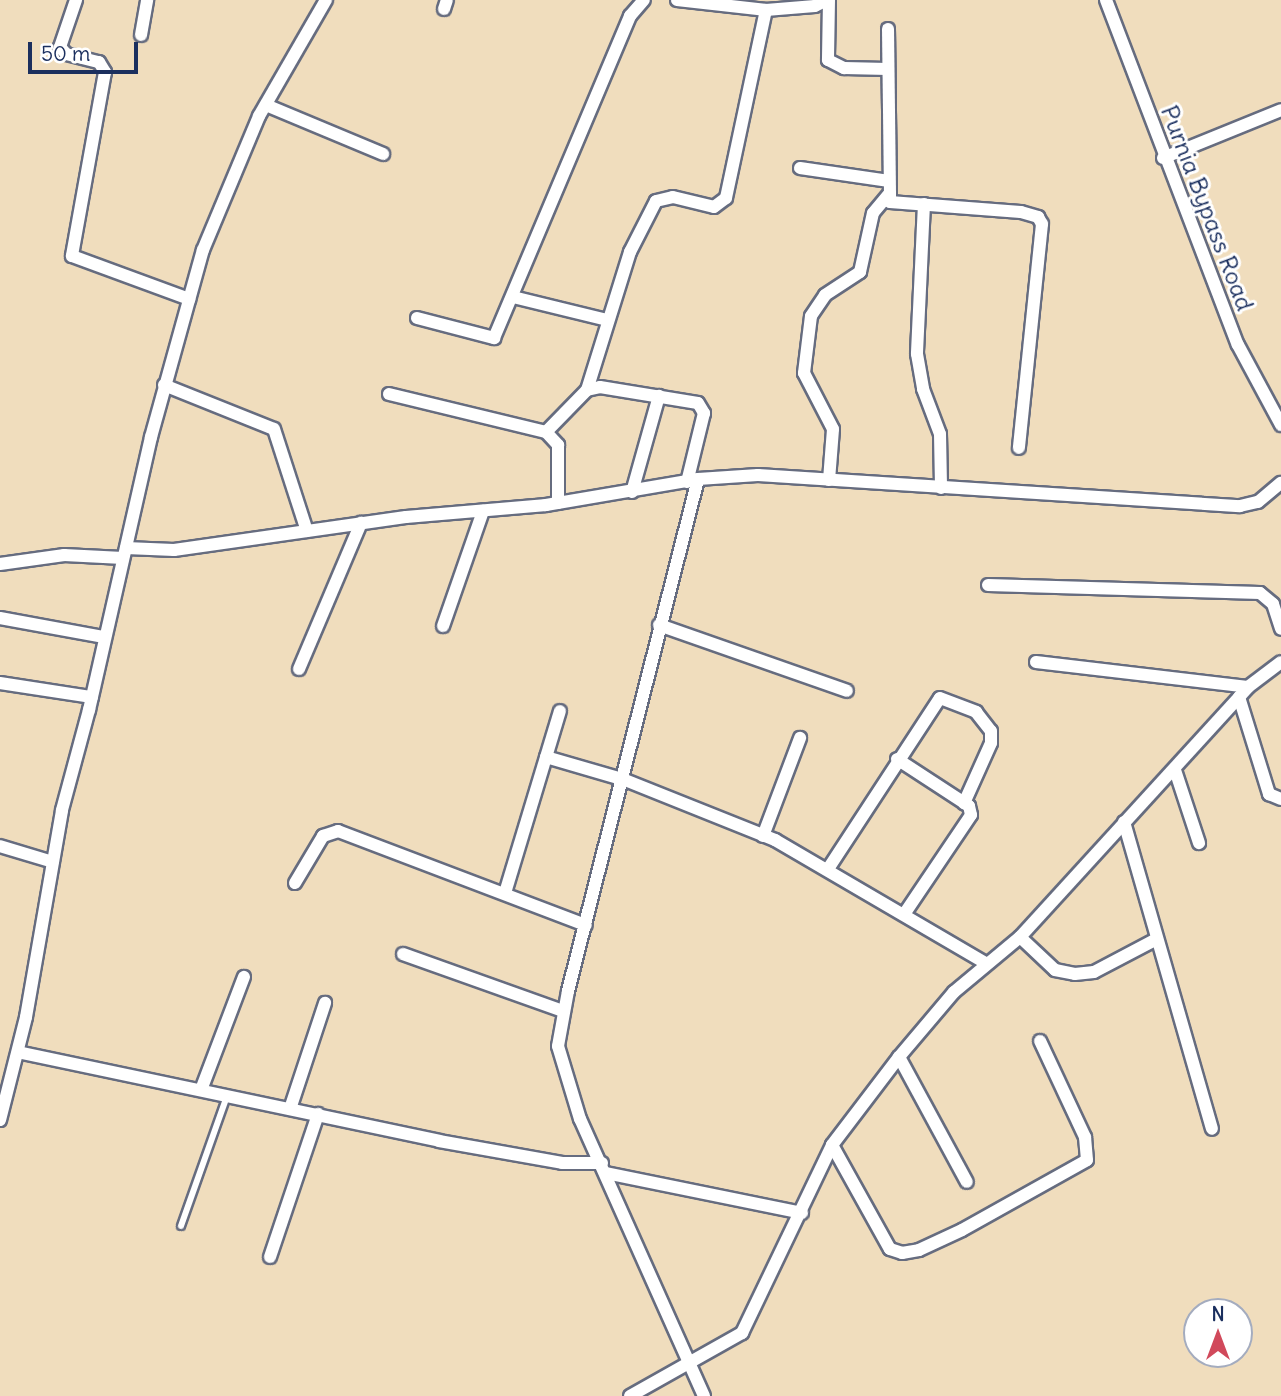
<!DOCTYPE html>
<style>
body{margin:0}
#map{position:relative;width:1281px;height:1396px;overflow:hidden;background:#f0ddbd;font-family:Delius,sans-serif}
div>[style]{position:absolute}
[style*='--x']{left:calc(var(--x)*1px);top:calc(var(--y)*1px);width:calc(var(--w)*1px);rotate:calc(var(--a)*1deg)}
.roads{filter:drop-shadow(2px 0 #666c7f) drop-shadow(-2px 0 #666c7f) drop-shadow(0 2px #666c7f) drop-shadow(0 -2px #666c7f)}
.lane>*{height:6px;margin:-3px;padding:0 3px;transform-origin:3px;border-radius:3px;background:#fff}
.street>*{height:12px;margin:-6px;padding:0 6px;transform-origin:6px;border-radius:6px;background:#fff}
span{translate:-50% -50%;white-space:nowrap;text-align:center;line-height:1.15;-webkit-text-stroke:6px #fff;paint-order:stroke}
.street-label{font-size:24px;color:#1b2f5e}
.north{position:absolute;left:1183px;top:1298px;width:70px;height:70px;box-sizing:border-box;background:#fff;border:2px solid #a4acbf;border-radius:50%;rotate:0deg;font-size:19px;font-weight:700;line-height:28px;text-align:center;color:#1b2f5e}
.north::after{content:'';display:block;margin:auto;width:24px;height:32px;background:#d1495b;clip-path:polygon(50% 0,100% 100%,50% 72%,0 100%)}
.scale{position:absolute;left:28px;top:42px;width:110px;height:32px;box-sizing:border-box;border:4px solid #1b2f5e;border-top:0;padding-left:9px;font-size:21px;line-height:24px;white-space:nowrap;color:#1b2f5e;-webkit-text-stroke:5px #fff;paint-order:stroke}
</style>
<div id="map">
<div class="roads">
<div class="lane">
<i style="--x:181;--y:1226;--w:138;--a:-70.5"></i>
</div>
<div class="street">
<i style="--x:76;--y:0;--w:50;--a:108.8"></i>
<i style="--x:60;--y:47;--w:9;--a:49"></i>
<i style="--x:66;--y:54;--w:34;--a:14"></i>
<i style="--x:99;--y:62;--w:12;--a:59"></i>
<i style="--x:105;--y:72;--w:187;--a:100.2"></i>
<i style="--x:72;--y:256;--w:125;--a:20.2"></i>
<i style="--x:677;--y:0;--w:90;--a:6.4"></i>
<i style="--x:766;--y:10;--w:49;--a:-4.7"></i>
<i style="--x:815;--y:6;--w:13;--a:-27"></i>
<i style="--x:829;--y:0;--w:60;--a:91"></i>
<i style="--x:828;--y:60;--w:18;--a:27"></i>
<i style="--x:844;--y:68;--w:44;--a:1.3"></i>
<i style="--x:1106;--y:0;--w:369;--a:69.1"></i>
<i style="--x:1238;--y:345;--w:91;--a:61.7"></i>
<i style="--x:444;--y:9;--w:9;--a:-72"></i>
<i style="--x:888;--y:29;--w:173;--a:89.3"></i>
<i style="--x:890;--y:202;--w:131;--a:4.4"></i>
<i style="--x:1021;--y:212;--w:18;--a:16"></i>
<i style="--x:1038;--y:217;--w:8;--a:60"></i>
<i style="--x:1042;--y:224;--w:225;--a:95.9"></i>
<i style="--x:141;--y:35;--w:36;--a:-80"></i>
<i style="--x:266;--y:105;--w:127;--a:22.7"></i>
<i style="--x:1163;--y:158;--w:127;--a:-22.1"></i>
<i style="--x:800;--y:168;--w:90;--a:8.3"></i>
<i style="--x:924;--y:204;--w:150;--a:92.7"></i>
<i style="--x:917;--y:354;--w:36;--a:80"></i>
<i style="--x:923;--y:389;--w:48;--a:69.3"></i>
<i style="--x:940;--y:434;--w:54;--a:88.9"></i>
<i style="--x:513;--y:297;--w:97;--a:13.7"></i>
<i style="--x:417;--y:318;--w:80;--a:14.6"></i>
<i style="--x:494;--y:338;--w:350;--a:-67.1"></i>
<i style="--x:630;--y:16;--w:21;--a:-49"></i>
<i style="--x:164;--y:385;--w:118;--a:21.8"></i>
<i style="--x:274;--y:429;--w:107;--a:72.1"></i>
<i style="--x:587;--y:390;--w:145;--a:-72.7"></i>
<i style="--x:630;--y:252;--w:57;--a:-63"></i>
<i style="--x:656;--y:201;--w:17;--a:-13"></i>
<i style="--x:673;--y:197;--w:42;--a:13.7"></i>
<i style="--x:714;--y:207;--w:15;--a:-37"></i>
<i style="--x:726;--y:198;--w:192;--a:-78"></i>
<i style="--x:389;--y:394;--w:162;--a:13.6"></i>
<i style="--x:546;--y:432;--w:18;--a:47"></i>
<i style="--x:558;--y:445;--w:58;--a:90"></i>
<i style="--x:546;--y:432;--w:59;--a:-45.7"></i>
<i style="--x:587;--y:390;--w:13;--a:-13"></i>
<i style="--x:600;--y:387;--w:99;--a:9.3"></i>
<i style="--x:698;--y:403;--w:12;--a:59"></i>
<i style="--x:704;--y:413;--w:71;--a:103.8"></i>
<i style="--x:829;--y:480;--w:51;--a:-85.5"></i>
<i style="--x:833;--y:429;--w:63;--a:-117.4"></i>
<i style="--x:804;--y:373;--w:57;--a:-83"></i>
<i style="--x:811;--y:316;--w:25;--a:-56"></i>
<i style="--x:825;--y:295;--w:42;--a:-33.3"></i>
<i style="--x:860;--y:272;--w:60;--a:-77.6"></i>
<i style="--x:873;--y:213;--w:25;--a:-50"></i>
<i style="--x:632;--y:492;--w:100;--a:-74.3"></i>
<i style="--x:126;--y:548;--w:48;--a:2.4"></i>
<i style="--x:174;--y:550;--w:234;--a:-8.1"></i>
<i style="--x:406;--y:517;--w:141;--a:-4.9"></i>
<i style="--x:546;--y:505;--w:154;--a:-9.7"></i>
<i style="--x:0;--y:564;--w:65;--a:-8"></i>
<i style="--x:64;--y:555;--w:59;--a:2.9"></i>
<i style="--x:988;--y:585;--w:272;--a:1.7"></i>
<i style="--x:1260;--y:593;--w:17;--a:40"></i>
<i style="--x:1273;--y:604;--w:26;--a:72"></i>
<i style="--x:0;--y:618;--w:106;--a:10.4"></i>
<i style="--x:659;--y:625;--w:199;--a:19.3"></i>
<i style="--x:443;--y:626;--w:122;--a:-70.8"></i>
<i style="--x:1036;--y:662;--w:213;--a:6.7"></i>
<i style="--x:299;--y:669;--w:159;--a:-67"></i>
<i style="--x:0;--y:683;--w:93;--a:8.7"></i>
<i style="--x:1239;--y:697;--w:102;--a:72.8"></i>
<i style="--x:1269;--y:794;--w:13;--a:23"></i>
<i style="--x:546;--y:757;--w:82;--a:16.2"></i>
<i style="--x:625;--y:780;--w:162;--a:21.8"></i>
<i style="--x:775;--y:840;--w:242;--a:30.3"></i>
<i style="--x:897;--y:759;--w:86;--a:33.1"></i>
<i style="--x:969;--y:806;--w:9;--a:77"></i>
<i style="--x:971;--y:815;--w:118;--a:124"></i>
<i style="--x:1175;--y:770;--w:77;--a:71.8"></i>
<i style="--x:1124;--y:822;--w:319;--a:74"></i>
<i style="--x:763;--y:836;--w:105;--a:-69.3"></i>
<i style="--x:0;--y:846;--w:55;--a:16.8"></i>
<i style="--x:828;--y:869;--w:204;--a:-56.8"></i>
<i style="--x:940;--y:698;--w:39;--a:21"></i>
<i style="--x:976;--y:712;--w:24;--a:52"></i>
<i style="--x:991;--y:731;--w:12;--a:90"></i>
<i style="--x:991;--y:743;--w:66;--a:114.2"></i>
<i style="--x:295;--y:883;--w:55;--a:-59.2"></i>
<i style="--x:323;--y:836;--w:16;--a:-18"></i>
<i style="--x:338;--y:831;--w:265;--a:20.8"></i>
<i style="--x:505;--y:893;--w:190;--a:-73.2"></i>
<i style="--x:1020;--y:937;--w:48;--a:43.3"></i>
<i style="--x:1055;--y:970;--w:20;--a:11"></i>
<i style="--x:1075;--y:974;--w:19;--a:-6"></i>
<i style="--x:1094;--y:972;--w:69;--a:-27.7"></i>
<i style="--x:403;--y:954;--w:170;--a:19.6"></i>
<i style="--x:18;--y:1052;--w:430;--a:11.9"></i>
<i style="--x:439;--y:1141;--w:125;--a:10.1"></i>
<i style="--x:562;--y:1163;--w:40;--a:0"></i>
<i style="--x:899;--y:1057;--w:142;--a:61.5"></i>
<i style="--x:201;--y:1090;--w:121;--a:-69.2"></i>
<i style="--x:290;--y:1109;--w:112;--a:-71.7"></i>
<i style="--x:0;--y:1120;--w:106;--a:-75.8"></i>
<i style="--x:26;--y:1017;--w:210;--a:-80.1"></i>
<i style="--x:62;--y:810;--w:104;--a:-74.9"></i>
<i style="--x:89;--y:710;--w:280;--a:-77.2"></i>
<i style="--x:151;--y:437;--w:194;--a:-74.5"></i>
<i style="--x:203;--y:250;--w:145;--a:-67.3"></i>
<i style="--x:259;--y:116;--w:134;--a:-60"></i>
<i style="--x:832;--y:1145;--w:119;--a:60.9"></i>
<i style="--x:890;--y:1249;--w:13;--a:18"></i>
<i style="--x:902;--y:1253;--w:17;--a:-10"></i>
<i style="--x:919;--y:1250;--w:47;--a:-24.9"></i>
<i style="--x:962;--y:1230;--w:143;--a:-29.2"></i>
<i style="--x:1087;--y:1160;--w:23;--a:-95"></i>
<i style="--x:1085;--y:1137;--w:106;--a:-115.1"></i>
<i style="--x:606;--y:1173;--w:200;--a:11.5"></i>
<i style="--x:270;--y:1257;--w:151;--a:-71.4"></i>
<i style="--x:630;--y:1396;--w:129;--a:-29.4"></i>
<i style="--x:742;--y:1333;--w:208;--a:-64.4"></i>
<i style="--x:832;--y:1145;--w:111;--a:-52.7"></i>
<i style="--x:899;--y:1057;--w:85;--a:-49.8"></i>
<i style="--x:954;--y:992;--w:86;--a:-39.8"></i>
<i style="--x:1020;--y:937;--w:338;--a:-47.6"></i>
<i style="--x:1248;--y:687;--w:41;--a:-37.1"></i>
<i style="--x:704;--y:1396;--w:303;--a:-114.1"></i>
<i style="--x:580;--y:1119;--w:76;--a:-106.8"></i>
<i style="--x:558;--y:1046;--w:56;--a:-79.7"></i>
<i style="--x:568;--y:991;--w:528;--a:-75.75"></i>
<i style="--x:698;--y:479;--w:60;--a:-3.8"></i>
<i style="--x:758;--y:475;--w:483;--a:3.7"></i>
<i style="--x:1240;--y:506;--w:18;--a:-13"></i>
<i style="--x:1258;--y:502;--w:30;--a:-40"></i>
</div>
</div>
<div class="street-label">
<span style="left:1207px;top:208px;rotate:69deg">Purnia Bypass Road</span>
</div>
<div class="north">N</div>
<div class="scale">50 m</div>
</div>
